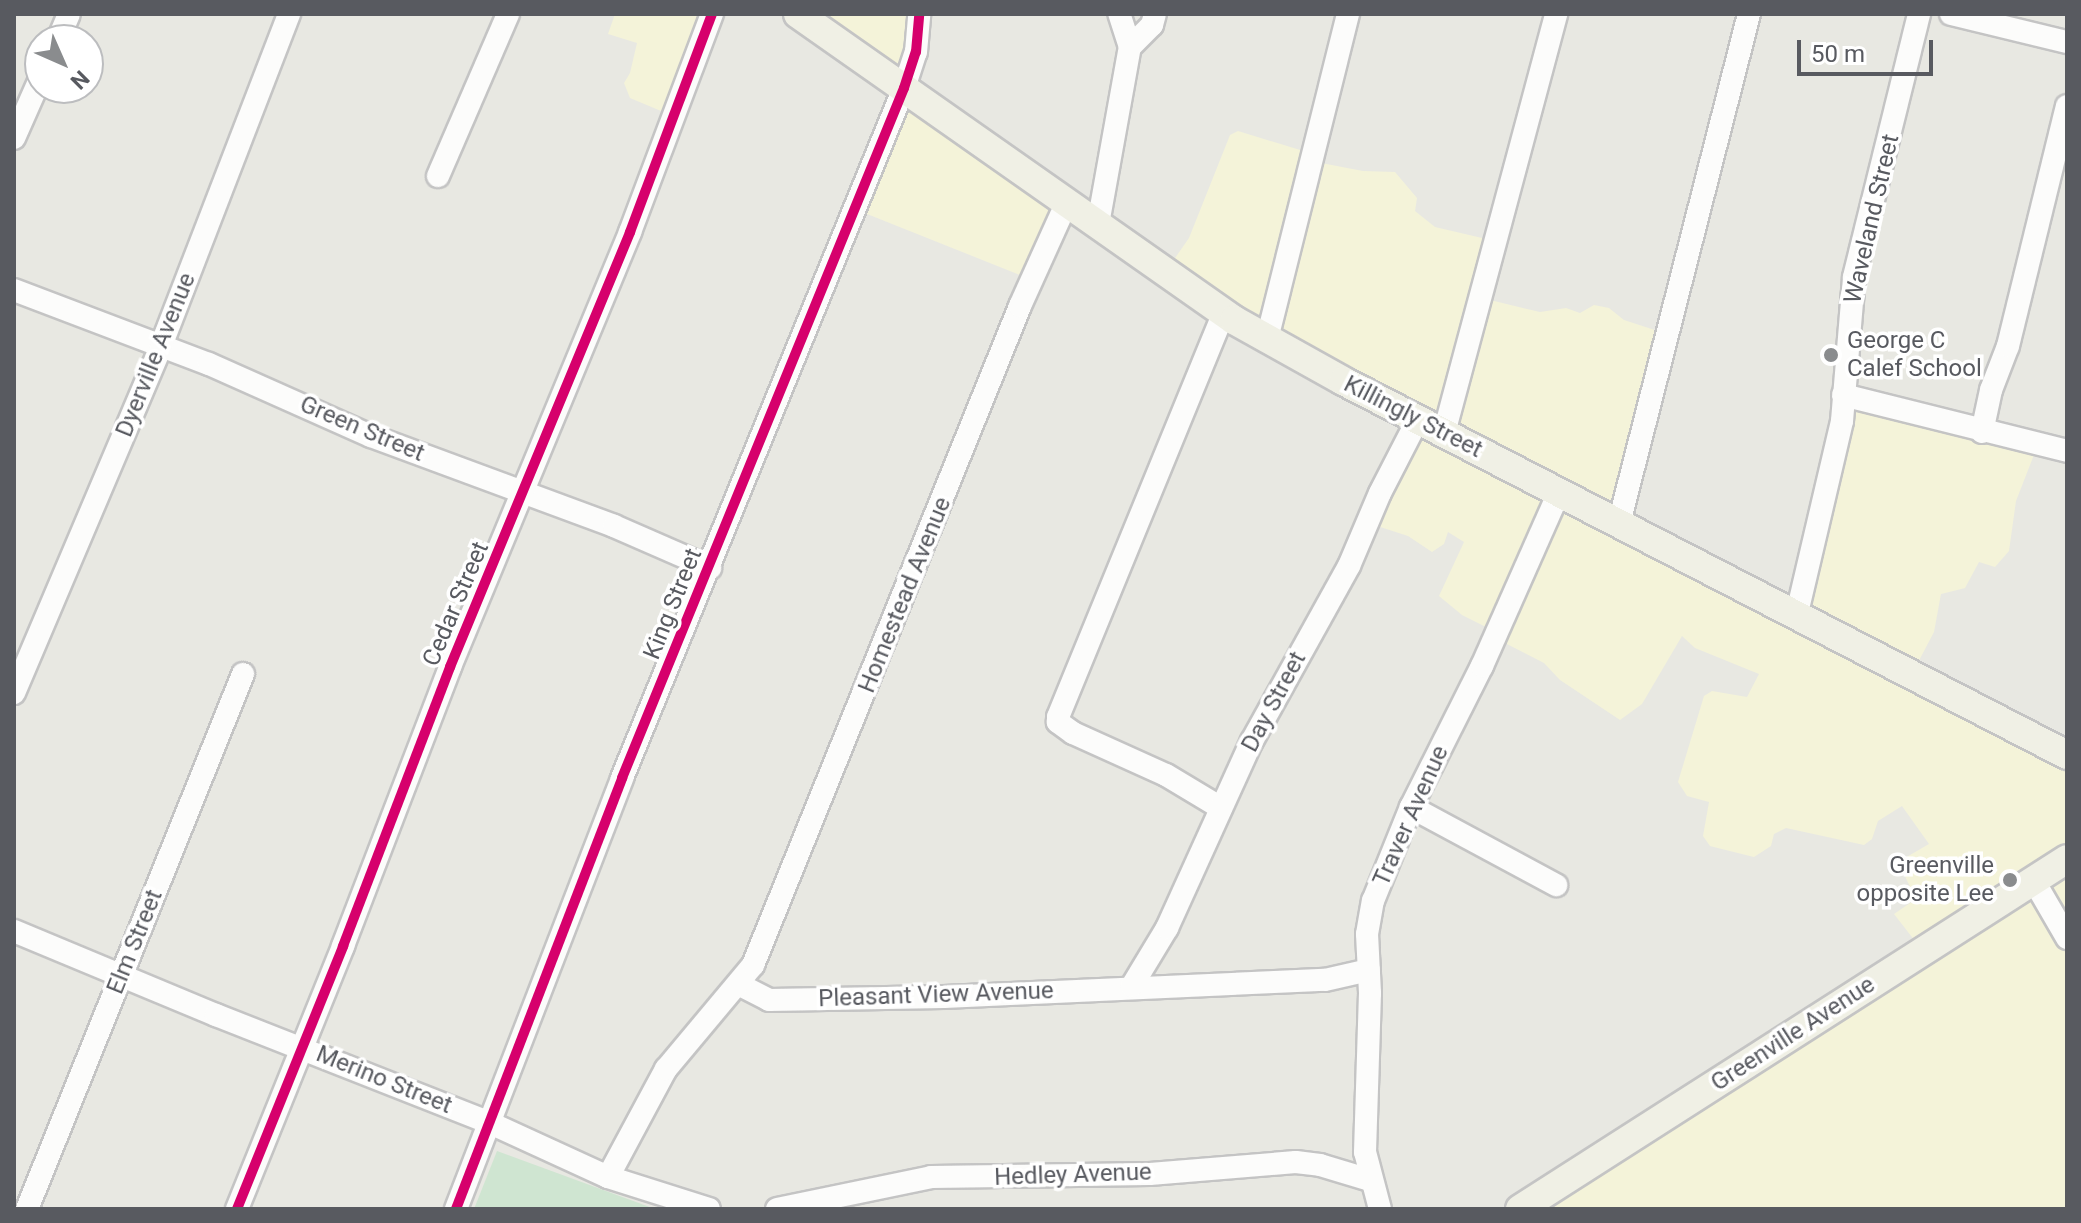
<!DOCTYPE html>
<style>
body{margin:0}
#map{position:relative;width:2081px;height:1223px;overflow:hidden;background:#e8e8e2;font-family:Roboto,sans-serif}
div>[style]{position:absolute}
[style*='--x']{left:calc(var(--x)*1px);top:calc(var(--y)*1px);width:calc(var(--w)*1px);rotate:calc(var(--a)*1deg)}
.commercial>*{inset:0;background:#f4f3d9}
.green>*{inset:0;background:#cfe5d1}
.roads{filter:drop-shadow(2px 0 #c4c4c4) drop-shadow(-2px 0 #c4c4c4) drop-shadow(0 2px #c4c4c4) drop-shadow(0 -2px #c4c4c4)}
.minor>*{height:22px;margin:-11px;padding:0 11px;transform-origin:11px;border-radius:11px;background:#fcfcfb}
.major>*{height:28px;margin:-14px;padding:0 14px;transform-origin:14px;border-radius:14px;background:#f0f0e5}
.cycleway>*{height:10px;margin:-5px;padding:0 5px;transform-origin:5px;border-radius:5px;background:#d6006c}
.dots>*{width:22px;height:22px;translate:-50% -50%;box-sizing:border-box;border:4px solid #fff;border-radius:50%}
span{translate:-50% -50%;white-space:nowrap;text-align:center;line-height:1.15;-webkit-text-stroke:7px #fff;paint-order:stroke}
.street-label{font-size:24px;color:#585a60}
.poi-label{font-size:24px;color:#585a60}
.left{translate:0 -50%;text-align:left}
.right{translate:-100% -50%;text-align:right}
.frame{position:absolute;inset:0;border:16px solid #585a60;pointer-events:none}
.north{position:absolute;left:24px;top:24px;width:80px;height:80px;box-sizing:border-box;background:#fff;border:2px solid #bcbdbf;border-radius:50%;rotate:135deg;font-size:22px;font-weight:700;line-height:32px;text-align:center;color:#585a60}
.north::after{content:'';display:block;margin:auto;width:28px;height:36px;background:#8a8c8e;clip-path:polygon(50% 0,100% 100%,50% 72%,0 100%)}
.scale{position:absolute;left:1797px;top:40px;width:136px;height:36px;box-sizing:border-box;border:4px solid #585a60;border-top:0;padding-left:10px;font-size:24px;line-height:28px;white-space:nowrap;color:#585a60;-webkit-text-stroke:6px #fff;paint-order:stroke}
</style>
<div id="map">
<div class="commercial">
<i style="clip-path:polygon(615px 14px,713px 14px,673px 116px,630px 98px,624px 83px,630px 73px,637px 43px,608px 34px)"></i>
<i style="clip-path:polygon(795px 14px,921px 14px,905px 88px)"></i>
<i style="clip-path:polygon(902px 97px,1066px 205px,1030px 279px,857px 210px)"></i>
<i style="clip-path:polygon(1238px 131px,1310px 153px,1316px 162px,1363px 171px,1395px 172px,1417px 198px,1415px 211px,1435px 227px,1495px 241px,1486px 299px,1540px 312px,1566px 308px,1580px 313px,1594px 305px,1609px 308px,1624px 320px,1667px 334px,1620px 518px,1788px 610px,1844px 403px,2037px 447px,2016px 501px,2009px 551px,1995px 567px,1979px 562px,1965px 588px,1941px 594px,1934px 632px,1914px 670px,2067px 759px,2067px 1209px,1510px 1209px,1915px 941px,1894px 914px,1916px 899px,1898px 862px,1929px 844px,1902px 806px,1878px 821px,1872px 839px,1864px 845px,1786px 828px,1774px 834px,1771px 846px,1754px 857px,1710px 846px,1703px 836px,1709px 802px,1687px 796px,1678px 782px,1704px 696px,1712px 691px,1747px 697px,1759px 674px,1695px 648px,1682px 636px,1642px 704px,1620px 720px,1560px 680px,1544px 663px,1495px 638px,1492px 630px,1462px 615px,1439px 596px,1464px 542px,1448px 532px,1444px 544px,1432px 552px,1408px 536px,1371px 524px,1416px 426px,1166px 271px,1189px 238px,1230px 135px)"></i>
</div>
<div class="green">
<i style="clip-path:polygon(497px 1151px,655px 1209px,474px 1209px)"></i>
</div>
<div class="roads">
<div class="minor">
<i style="--x:1951;--y:14;--w:119;--a:13.6"></i>
<i style="--x:58;--y:40;--w:28;--a:-67"></i>
<i style="--x:1130;--y:47;--w:31;--a:-45"></i>
<i style="--x:1152;--y:25;--w:11;--a:-75"></i>
<i style="--x:14;--y:138;--w:64;--a:-66.2"></i>
<i style="--x:438;--y:176;--w:176;--a:-66.6"></i>
<i style="--x:1098;--y:224;--w:180;--a:-79.8"></i>
<i style="--x:1130;--y:47;--w:35;--a:-108"></i>
<i style="--x:14;--y:290;--w:209;--a:20.8"></i>
<i style="--x:209;--y:364;--w:177;--a:24"></i>
<i style="--x:371;--y:436;--w:259;--a:20.3"></i>
<i style="--x:614;--y:526;--w:105;--a:23.6"></i>
<i style="--x:1267;--y:339;--w:335;--a:-76"></i>
<i style="--x:1843;--y:395;--w:231;--a:14"></i>
<i style="--x:1982;--y:432;--w:43;--a:-77.9"></i>
<i style="--x:1991;--y:390;--w:47;--a:-68.9"></i>
<i style="--x:2008;--y:346;--w:247;--a:-76.2"></i>
<i style="--x:1444;--y:433;--w:434;--a:-75"></i>
<i style="--x:1619;--y:523;--w:525;--a:-75.67"></i>
<i style="--x:1797;--y:613;--w:197;--a:-76.8"></i>
<i style="--x:1842;--y:421;--w:144;--a:-85.2"></i>
<i style="--x:1854;--y:277;--w:271;--a:-76.1"></i>
<i style="--x:14;--y:693;--w:377;--a:-67"></i>
<i style="--x:161;--y:346;--w:356;--a:-68.9"></i>
<i style="--x:1411;--y:807;--w:165;--a:28.3"></i>
<i style="--x:1221;--y:808;--w:64;--a:-149"></i>
<i style="--x:1166;--y:775;--w:102;--a:-155.7"></i>
<i style="--x:1073;--y:733;--w:19;--a:-144"></i>
<i style="--x:1058;--y:722;--w:5;--a:-90"></i>
<i style="--x:1058;--y:717;--w:437;--a:-67.7"></i>
<i style="--x:2034;--y:881;--w:66;--a:59.9"></i>
<i style="--x:14;--y:931;--w:219;--a:22.6"></i>
<i style="--x:216;--y:1015;--w:292;--a:21.5"></i>
<i style="--x:488;--y:1122;--w:132;--a:24.6"></i>
<i style="--x:608;--y:1177;--w:106;--a:17.6"></i>
<i style="--x:740;--y:985;--w:33;--a:27"></i>
<i style="--x:769;--y:1000;--w:175;--a:-1"></i>
<i style="--x:944;--y:997;--w:381;--a:-2.6"></i>
<i style="--x:1325;--y:980;--w:45;--a:-12.8"></i>
<i style="--x:1132;--y:986;--w:68;--a:-58.9"></i>
<i style="--x:1167;--y:928;--w:205;--a:-65.6"></i>
<i style="--x:1252;--y:741;--w:200;--a:-61"></i>
<i style="--x:1349;--y:566;--w:79;--a:-67"></i>
<i style="--x:1380;--y:493;--w:83;--a:-62.8"></i>
<i style="--x:608;--y:1177;--w:123;--a:-61.8"></i>
<i style="--x:666;--y:1069;--w:136;--a:-50.1"></i>
<i style="--x:753;--y:965;--w:711;--a:-67.94"></i>
<i style="--x:1020;--y:306;--w:112;--a:-65.7"></i>
<i style="--x:27;--y:1209;--w:577;--a:-68.01"></i>
<i style="--x:237;--y:1209;--w:284;--a:-68"></i>
<i style="--x:343;--y:946;--w:299;--a:-69"></i>
<i style="--x:450;--y:667;--w:471;--a:-67.5"></i>
<i style="--x:630;--y:232;--w:233;--a:-69.4"></i>
<i style="--x:456;--y:1209;--w:462;--a:-68.9"></i>
<i style="--x:622;--y:778;--w:745;--a:-67.77"></i>
<i style="--x:904;--y:88;--w:38;--a:-72"></i>
<i style="--x:916;--y:52;--w:38;--a:-85"></i>
<i style="--x:777;--y:1209;--w:157;--a:-11.7"></i>
<i style="--x:931;--y:1177;--w:219;--a:-0.8"></i>
<i style="--x:1150;--y:1174;--w:146;--a:-4.7"></i>
<i style="--x:1296;--y:1162;--w:24;--a:7"></i>
<i style="--x:1320;--y:1165;--w:52;--a:16.7"></i>
<i style="--x:1380;--y:1209;--w:59;--a:-104.7"></i>
<i style="--x:1365;--y:1152;--w:159;--a:-88.2"></i>
<i style="--x:1370;--y:993;--w:59;--a:-92.9"></i>
<i style="--x:1367;--y:934;--w:34;--a:-80"></i>
<i style="--x:1373;--y:901;--w:101;--a:-68"></i>
<i style="--x:1411;--y:807;--w:158;--a:-63.3"></i>
<i style="--x:1482;--y:666;--w:190;--a:-66.1"></i>
</div>
<div class="major">
<i style="--x:798;--y:14;--w:533;--a:35.06"></i>
<i style="--x:1234;--y:320;--w:125;--a:29.2"></i>
<i style="--x:1343;--y:381;--w:815;--a:27.32"></i>
<i style="--x:1520;--y:1209;--w:649;--a:-32.61"></i>
</div>
</div>
<div class="cycleway">
<i style="--x:237;--y:1209;--w:284;--a:-68"></i>
<i style="--x:343;--y:946;--w:299;--a:-69"></i>
<i style="--x:450;--y:667;--w:471;--a:-67.5"></i>
<i style="--x:630;--y:232;--w:233;--a:-69.4"></i>
<i style="--x:456;--y:1209;--w:462;--a:-68.9"></i>
<i style="--x:622;--y:778;--w:745;--a:-67.77"></i>
<i style="--x:904;--y:88;--w:38;--a:-72"></i>
<i style="--x:916;--y:52;--w:38;--a:-85"></i>
</div>
<div class="dots">
<i style="left:1831px;top:355px;background:#8a8c8e"></i>
<i style="left:2010px;top:880px;background:#8a8c8e"></i>
</div>
<div class="street-label">
<span style="left:1872px;top:219px;rotate:-77deg">Waveland Street</span>
<span style="left:156px;top:355px;rotate:-68deg">Dyerville Avenue</span>
<span style="left:1413px;top:417px;rotate:27deg">Killingly Street</span>
<span style="left:362px;top:429px;rotate:23deg">Green Street</span>
<span style="left:905px;top:595px;rotate:-68deg">Homestead Avenue</span>
<span style="left:456px;top:604px;rotate:-67deg">Cedar Street</span>
<span style="left:673px;top:604px;rotate:-68deg">King Street</span>
<span style="left:1274px;top:702px;rotate:-62deg">Day Street</span>
<span style="left:1411px;top:816px;rotate:-66deg">Traver Avenue</span>
<span style="left:135px;top:942px;rotate:-68deg">Elm Street</span>
<span style="left:936px;top:995px;rotate:-2deg">Pleasant View Avenue</span>
<span style="left:1793px;top:1034px;rotate:-33deg">Greenville Avenue</span>
<span style="left:384px;top:1080px;rotate:22deg">Merino Street</span>
<span style="left:1073px;top:1175px;rotate:-2deg">Hedley Avenue</span>
</div>
<div class="poi-label">
<span class="left" style="left:1847px;top:355px">George C<br>Calef School</span>
<span class="right" style="left:1994px;top:880px">Greenville<br>opposite Lee</span>
</div>
<div class="frame"></div>
<div class="north">N</div>
<div class="scale">50 m</div>
</div>
